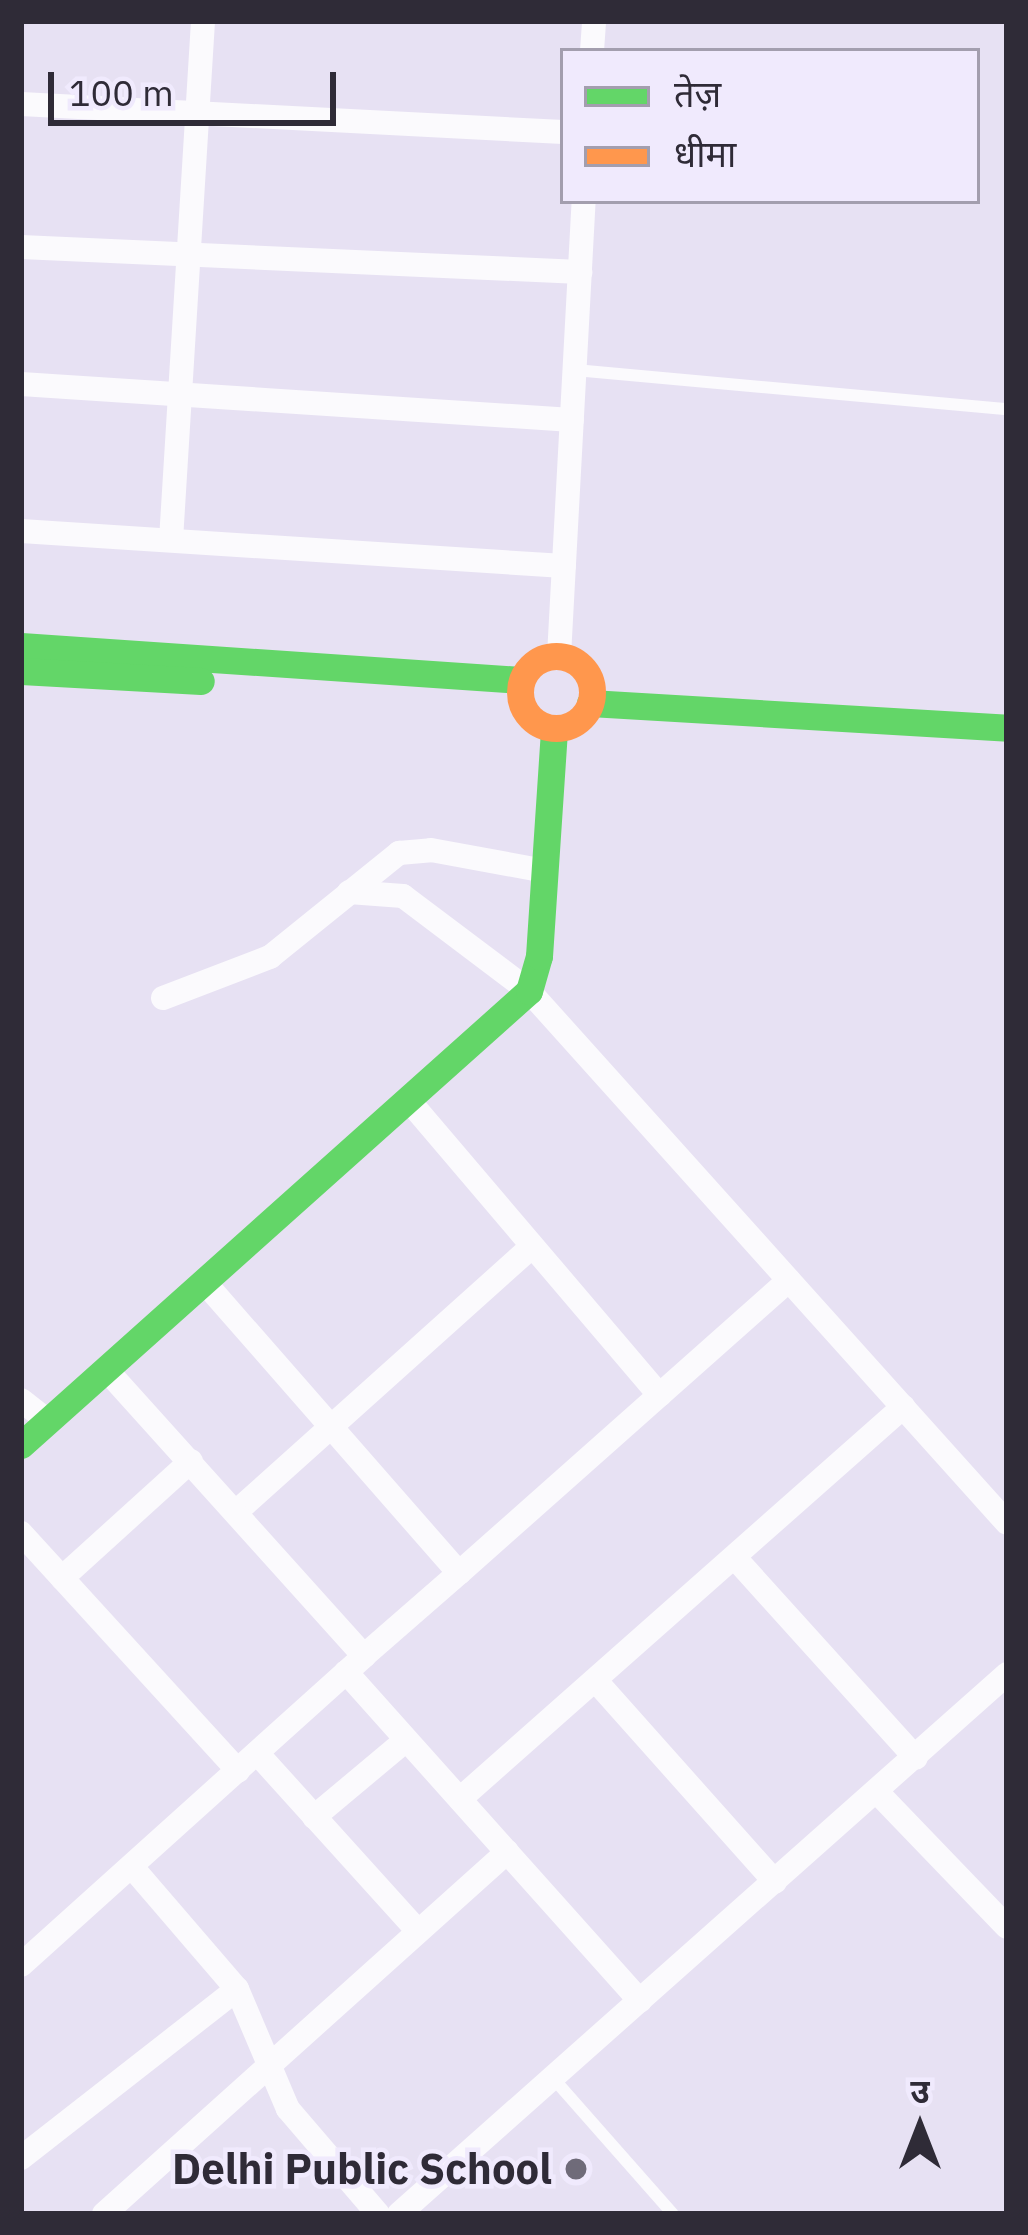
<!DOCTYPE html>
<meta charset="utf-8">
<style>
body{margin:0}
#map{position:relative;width:1028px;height:2235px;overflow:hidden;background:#e7e1f3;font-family:"IBM Plex Sans","Noto Sans Devanagari",sans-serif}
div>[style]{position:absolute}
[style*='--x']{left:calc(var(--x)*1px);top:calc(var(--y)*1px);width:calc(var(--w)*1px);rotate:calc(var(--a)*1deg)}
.lane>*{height:12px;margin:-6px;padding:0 6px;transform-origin:6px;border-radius:6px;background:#fbfafd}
.street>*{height:24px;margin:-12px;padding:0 12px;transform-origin:12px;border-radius:12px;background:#fbfafd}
.fast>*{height:27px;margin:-13.5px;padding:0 13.5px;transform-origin:13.5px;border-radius:13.5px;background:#63d668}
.slow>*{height:27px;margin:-13.5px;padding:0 13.5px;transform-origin:13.5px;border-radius:13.5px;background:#ff974d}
.slow>.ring{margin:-13.5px;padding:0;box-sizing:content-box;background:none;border:27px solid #ff974d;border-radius:50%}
.dots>*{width:33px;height:33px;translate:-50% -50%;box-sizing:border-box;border:6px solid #f0eafd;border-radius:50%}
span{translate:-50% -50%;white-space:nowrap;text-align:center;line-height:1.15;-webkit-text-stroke:9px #f0eafd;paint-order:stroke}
.poi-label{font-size:42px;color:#2f2b37;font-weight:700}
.right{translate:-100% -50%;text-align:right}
.frame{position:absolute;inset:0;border:24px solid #2f2b37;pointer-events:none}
.legend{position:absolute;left:560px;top:48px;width:420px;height:156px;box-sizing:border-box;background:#f0eafd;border:3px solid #a39eae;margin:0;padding:15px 21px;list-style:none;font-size:36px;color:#2f2b37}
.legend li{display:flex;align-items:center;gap:24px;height:60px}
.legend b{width:60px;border:3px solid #a39eae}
.north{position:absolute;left:860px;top:2067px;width:120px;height:120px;-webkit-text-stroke:9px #f0eafd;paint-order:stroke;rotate:0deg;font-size:33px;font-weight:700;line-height:48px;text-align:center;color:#2f2b37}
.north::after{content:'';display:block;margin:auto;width:42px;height:54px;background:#2f2b37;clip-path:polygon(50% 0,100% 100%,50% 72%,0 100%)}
.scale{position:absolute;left:48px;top:72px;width:288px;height:54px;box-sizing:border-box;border:6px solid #2f2b37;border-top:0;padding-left:15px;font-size:36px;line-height:42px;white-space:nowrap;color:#2f2b37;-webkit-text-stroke:9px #f0eafd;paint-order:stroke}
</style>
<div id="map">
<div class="lane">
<i style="--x:575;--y:370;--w:434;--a:5.2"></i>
<i style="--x:553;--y:2078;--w:181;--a:48.6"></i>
</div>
<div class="street">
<i style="--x:592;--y:51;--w:30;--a:-86"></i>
<i style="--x:21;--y:104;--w:543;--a:2.96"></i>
<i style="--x:21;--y:247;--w:560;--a:2.56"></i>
<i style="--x:21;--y:384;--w:552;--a:3.74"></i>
<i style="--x:21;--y:531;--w:544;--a:3.69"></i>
<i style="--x:171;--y:540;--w:520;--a:-86.47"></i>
<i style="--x:559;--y:656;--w:456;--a:-86.9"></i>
<i style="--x:349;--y:892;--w:54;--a:4.2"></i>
<i style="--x:403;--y:896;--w:158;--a:37"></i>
<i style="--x:529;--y:991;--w:715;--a:48.06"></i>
<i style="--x:163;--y:998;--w:115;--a:-21"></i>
<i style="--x:270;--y:957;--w:166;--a:-38.9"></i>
<i style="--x:399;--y:853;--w:32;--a:-5"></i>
<i style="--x:431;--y:850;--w:116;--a:10.4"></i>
<i style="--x:410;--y:1102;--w:385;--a:49.6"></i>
<i style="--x:206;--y:1284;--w:384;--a:48.8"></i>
<i style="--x:459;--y:1573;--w:126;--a:138.9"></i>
<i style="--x:21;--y:1400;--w:34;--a:38"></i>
<i style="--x:236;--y:1512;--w:398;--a:-41.9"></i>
<i style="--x:21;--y:1533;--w:322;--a:47.6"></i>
<i style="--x:736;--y:1559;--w:268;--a:47.9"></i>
<i style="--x:459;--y:1573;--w:441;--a:-41.6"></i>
<i style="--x:62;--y:1578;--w:174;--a:-42.2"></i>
<i style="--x:346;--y:1672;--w:441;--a:48.2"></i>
<i style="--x:596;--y:1681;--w:269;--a:48.3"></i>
<i style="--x:257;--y:1753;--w:240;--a:47.9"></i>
<i style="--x:877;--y:1792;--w:187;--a:46.1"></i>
<i style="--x:460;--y:1799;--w:592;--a:-41.5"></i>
<i style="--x:314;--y:1817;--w:120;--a:-39.9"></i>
<i style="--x:132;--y:1867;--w:161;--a:49.3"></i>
<i style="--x:21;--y:1965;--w:462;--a:-42"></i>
<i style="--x:364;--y:1656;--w:384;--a:-132"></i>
<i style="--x:21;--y:2158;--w:274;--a:-38"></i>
<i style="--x:237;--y:1989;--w:130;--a:67"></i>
<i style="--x:288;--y:2109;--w:138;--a:49.4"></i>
<i style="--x:104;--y:2214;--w:542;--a:-41.93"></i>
<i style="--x:399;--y:2214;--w:813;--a:-41.61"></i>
</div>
<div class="fast">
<i style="--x:21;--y:646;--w:501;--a:3.89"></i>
<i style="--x:21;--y:671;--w:180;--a:3.2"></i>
<i style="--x:590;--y:703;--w:418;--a:3.4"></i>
<i style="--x:21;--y:1445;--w:681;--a:-41.79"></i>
<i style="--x:529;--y:991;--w:36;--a:-74"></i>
<i style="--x:539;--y:956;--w:228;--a:-86.2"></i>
</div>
<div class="slow">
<i class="ring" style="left:520px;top:656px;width:45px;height:45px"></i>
</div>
<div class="dots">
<i style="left:576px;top:2169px;background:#6f6b79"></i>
</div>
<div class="poi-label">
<span class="right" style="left:552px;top:2169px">Delhi Public School</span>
</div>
<div class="frame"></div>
<ul class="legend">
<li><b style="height:15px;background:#63d668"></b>तेज़</li>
<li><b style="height:15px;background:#ff974d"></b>धीमा</li>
</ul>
<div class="north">उ</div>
<div class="scale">100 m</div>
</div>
